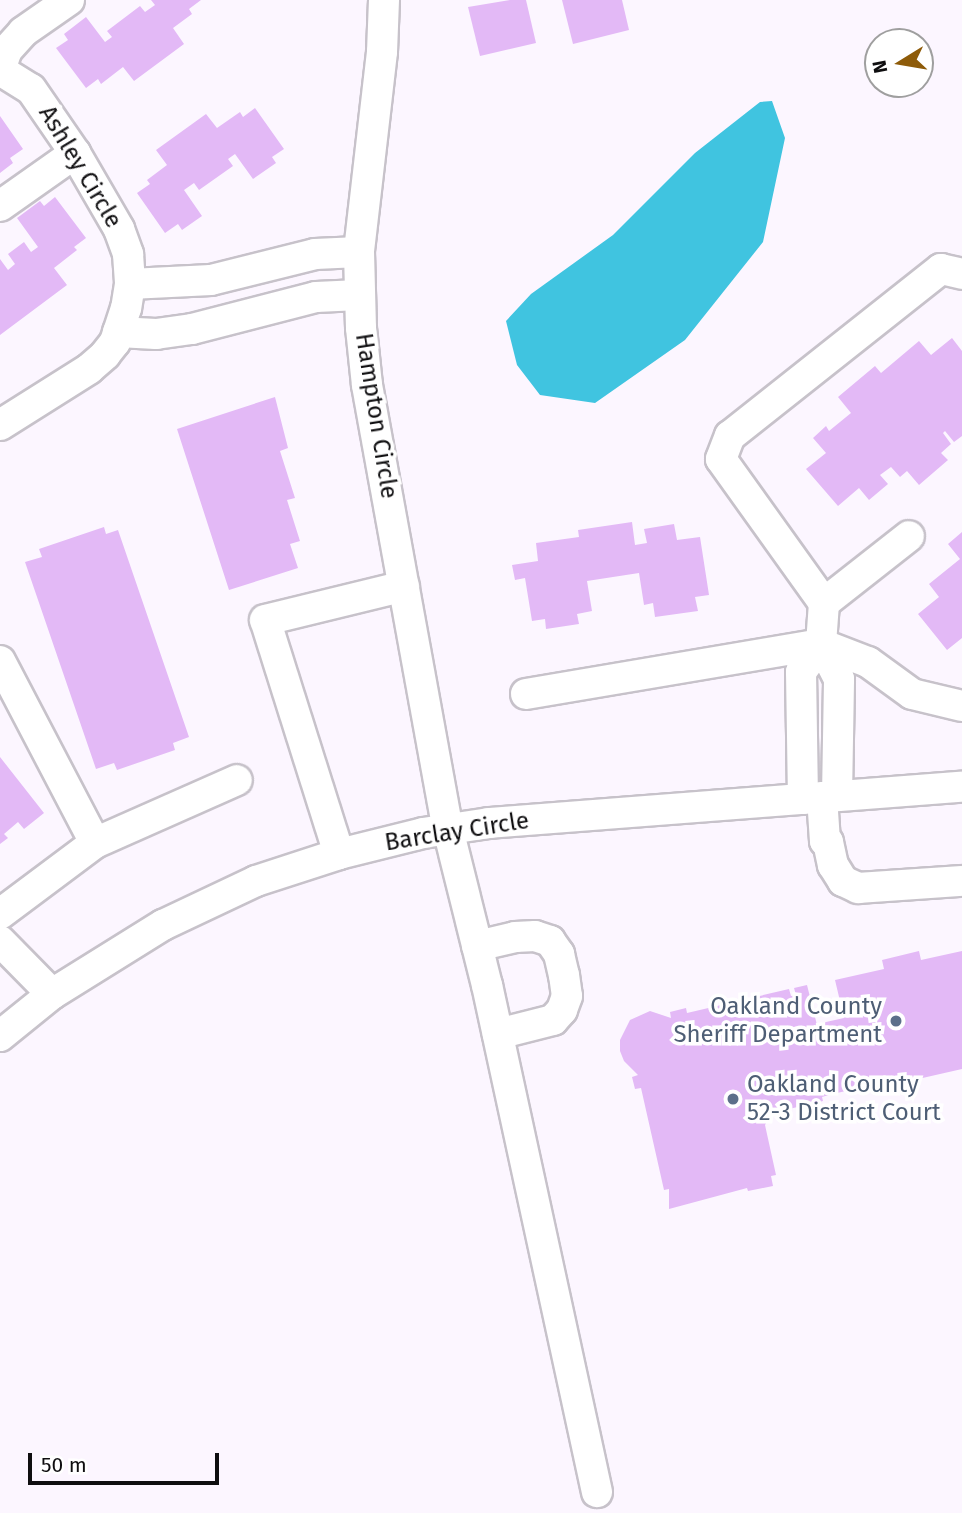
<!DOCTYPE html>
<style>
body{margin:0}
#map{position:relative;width:962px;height:1513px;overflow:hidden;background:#fcf6ff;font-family:"Fira Sans",sans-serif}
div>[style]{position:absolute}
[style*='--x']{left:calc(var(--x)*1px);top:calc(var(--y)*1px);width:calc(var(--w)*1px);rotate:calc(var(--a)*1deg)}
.water>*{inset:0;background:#40c4e0}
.building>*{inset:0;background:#e3b9f6}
.roads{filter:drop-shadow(2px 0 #c7c2ca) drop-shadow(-2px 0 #c7c2ca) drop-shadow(0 2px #c7c2ca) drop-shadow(0 -2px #c7c2ca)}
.minor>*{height:30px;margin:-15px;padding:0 15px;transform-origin:15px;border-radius:15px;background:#fff}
.dots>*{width:19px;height:19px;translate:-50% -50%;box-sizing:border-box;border:4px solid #fff;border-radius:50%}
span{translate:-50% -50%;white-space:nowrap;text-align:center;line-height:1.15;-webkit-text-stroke:7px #fff;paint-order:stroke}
.street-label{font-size:24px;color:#0f0e10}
.service-label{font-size:24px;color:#4e5e75}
.right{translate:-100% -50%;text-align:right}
.left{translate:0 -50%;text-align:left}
.north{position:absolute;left:864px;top:28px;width:70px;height:70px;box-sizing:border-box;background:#fff;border:2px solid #9f9f9f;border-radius:50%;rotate:259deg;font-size:19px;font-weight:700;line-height:28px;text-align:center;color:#0f0e10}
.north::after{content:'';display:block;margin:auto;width:24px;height:32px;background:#8e5b09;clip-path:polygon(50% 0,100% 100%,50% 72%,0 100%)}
.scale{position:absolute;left:28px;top:1453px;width:191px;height:32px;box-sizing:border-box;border:4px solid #0f0e10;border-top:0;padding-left:9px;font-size:21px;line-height:24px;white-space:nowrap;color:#0f0e10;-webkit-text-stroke:5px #fff;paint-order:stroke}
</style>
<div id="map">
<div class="water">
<i style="clip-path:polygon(772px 101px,785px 138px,763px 242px,685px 340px,595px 403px,540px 395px,517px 365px,506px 321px,531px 294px,613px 235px,695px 153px,760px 102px)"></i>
</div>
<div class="building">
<i style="clip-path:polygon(151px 0,201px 0,189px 9px,192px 14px,173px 28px,184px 44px,134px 81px,123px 67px,101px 84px,98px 79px,86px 88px,56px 48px,68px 40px,64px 34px,86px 17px,105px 42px,112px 37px,107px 31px,140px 6px,145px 12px,155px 5px)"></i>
<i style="clip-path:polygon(510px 0,526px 0,536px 43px,480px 56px,468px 7px)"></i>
<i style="clip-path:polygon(562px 0,622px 0,629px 30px,573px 44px)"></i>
<i style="clip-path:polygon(255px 108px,284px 149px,272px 157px,276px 163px,253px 179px,235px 154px,228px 159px,233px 166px,199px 190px,194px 183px,184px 190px,202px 216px,182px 230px,178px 224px,165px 233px,137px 193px,150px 184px,147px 180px,167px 165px,156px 150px,206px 114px,217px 128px,240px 112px,243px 117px)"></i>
<i style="clip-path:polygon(0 116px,23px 149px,10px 158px,13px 163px,0 173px)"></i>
<i style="clip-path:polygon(55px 197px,86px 238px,74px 247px,77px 250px,54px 268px,67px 285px,0 335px,0 259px,8px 270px,15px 264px,8px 254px,24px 242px,31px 252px,38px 247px,17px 218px,40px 201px,44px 206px)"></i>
<i style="clip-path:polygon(952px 338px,962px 351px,962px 436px,954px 442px,945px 431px,943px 433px,951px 444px,941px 453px,948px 460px,919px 485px,907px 471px,900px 477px,891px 467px,880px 475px,888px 484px,869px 500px,859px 488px,838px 506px,806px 469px,826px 453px,813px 438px,826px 426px,829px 431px,851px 413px,838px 397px,875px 366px,881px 373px,919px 341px,931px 355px)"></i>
<i style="clip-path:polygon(275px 397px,288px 448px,280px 451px,295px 498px,287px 500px,300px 541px,290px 544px,298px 568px,229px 590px,177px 429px)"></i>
<i style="clip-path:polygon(632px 522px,635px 545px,647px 543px,644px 529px,674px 524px,677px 540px,700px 537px,709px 595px,695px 597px,698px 611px,655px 617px,653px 603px,644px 605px,639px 573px,587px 581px,592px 611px,577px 614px,579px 624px,546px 629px,545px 619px,532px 621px,525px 578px,515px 580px,512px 565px,538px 561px,536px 543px,579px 537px,578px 530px)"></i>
<i style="clip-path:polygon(104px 527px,106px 534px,118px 530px,189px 737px,173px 743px,175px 750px,117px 770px,114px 763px,96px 769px,25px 562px,42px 557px,39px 549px)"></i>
<i style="clip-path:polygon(962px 532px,962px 638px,947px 650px,918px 614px,939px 597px,929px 584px,960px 559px,948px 544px)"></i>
<i style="clip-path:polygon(0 757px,44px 813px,24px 829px,18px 822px,4px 834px,8px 838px,0 844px)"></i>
<i style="clip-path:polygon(919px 951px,921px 960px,962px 951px,962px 1069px,861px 1092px,860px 1088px,832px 1094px,822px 1097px,823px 1101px,772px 1113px,765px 1125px,776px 1175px,771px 1176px,773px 1186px,748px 1191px,747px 1188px,669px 1209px,669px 1189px,664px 1190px,641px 1088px,635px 1089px,632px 1077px,638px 1075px,624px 1061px,620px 1051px,620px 1040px,630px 1020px,650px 1011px,671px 1018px,670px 1012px,686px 1008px,687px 1013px,789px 989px,791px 996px,796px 995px,794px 988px,807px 985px,822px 1045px,817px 1024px,844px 1018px,835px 980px,884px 969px,882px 960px)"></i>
</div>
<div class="roads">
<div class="minor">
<i style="--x:384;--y:0;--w:52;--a:92.2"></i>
<i style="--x:382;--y:52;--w:201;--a:96.6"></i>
<i style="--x:359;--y:252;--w:76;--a:88.5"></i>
<i style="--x:361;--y:328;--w:57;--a:84"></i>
<i style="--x:367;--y:385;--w:451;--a:79.7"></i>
<i style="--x:448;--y:829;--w:161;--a:76"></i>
<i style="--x:487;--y:985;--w:519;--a:77.76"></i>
<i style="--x:0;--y:70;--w:36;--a:32"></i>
<i style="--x:31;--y:89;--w:78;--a:55.5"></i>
<i style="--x:75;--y:153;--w:88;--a:59.9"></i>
<i style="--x:119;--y:229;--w:27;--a:70"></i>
<i style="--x:128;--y:254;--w:30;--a:86"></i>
<i style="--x:130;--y:284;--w:24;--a:99"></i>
<i style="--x:126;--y:308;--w:36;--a:108"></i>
<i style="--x:115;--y:342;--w:16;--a:128"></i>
<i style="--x:105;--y:355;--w:21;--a:139"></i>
<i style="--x:89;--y:369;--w:105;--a:147.8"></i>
<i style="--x:0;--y:70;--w:21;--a:-71"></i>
<i style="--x:7;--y:50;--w:24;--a:-48"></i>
<i style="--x:23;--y:32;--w:56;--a:-34.8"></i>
<i style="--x:0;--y:206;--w:92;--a:-35.2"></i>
<i style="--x:130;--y:284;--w:81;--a:-2.8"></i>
<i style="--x:211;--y:280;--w:107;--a:-14"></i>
<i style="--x:315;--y:254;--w:44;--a:-2.6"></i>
<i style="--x:118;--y:332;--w:38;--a:3"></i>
<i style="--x:156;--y:334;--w:36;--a:-8"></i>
<i style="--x:192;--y:329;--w:128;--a:-14.5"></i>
<i style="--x:316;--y:297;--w:43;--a:-2.7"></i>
<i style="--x:824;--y:603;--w:108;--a:-38.2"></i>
<i style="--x:0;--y:661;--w:205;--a:62.4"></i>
<i style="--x:526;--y:694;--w:299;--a:-9.6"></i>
<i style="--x:821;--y:644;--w:50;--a:21"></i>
<i style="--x:868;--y:662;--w:54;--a:36"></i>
<i style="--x:912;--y:694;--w:51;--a:13.5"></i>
<i style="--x:837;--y:796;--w:117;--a:-89"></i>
<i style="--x:839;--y:679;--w:39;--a:-117"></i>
<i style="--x:821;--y:644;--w:41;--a:-85.8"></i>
<i style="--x:824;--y:603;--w:177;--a:-125.6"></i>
<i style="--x:721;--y:459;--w:25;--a:-69"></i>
<i style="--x:730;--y:436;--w:269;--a:-38.4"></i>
<i style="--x:941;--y:269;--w:22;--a:13"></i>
<i style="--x:822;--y:797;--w:44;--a:86.1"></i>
<i style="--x:825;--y:841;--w:3;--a:18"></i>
<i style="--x:828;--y:842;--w:24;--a:78"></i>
<i style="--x:833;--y:865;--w:19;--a:58"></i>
<i style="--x:843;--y:881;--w:17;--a:25"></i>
<i style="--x:858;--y:888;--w:104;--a:-3.9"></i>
<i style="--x:803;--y:799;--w:127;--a:-90.9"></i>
<i style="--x:801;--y:672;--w:34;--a:-54"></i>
<i style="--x:339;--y:854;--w:245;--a:-107.5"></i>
<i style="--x:265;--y:620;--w:143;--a:-13.7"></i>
<i style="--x:0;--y:914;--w:119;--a:-36.8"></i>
<i style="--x:95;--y:843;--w:155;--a:-23.9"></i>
<i style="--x:0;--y:941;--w:74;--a:45.5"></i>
<i style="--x:477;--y:946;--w:39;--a:-13"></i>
<i style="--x:515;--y:937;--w:20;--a:-3"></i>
<i style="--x:535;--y:936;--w:16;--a:18"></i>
<i style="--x:550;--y:941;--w:16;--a:55"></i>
<i style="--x:559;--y:954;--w:22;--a:77"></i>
<i style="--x:564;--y:975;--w:21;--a:82"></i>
<i style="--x:567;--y:996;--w:15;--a:110"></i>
<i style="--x:562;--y:1010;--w:13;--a:132"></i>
<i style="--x:553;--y:1020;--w:57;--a:165.7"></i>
<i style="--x:0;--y:1036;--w:67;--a:-38.9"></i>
<i style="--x:52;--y:994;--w:131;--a:-31.9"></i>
<i style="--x:163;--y:925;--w:103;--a:-25.3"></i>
<i style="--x:256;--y:881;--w:87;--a:-18"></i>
<i style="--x:339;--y:854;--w:87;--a:-14"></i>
<i style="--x:423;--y:833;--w:67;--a:-8.6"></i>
<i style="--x:489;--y:823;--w:474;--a:-4.4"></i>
</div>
</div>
<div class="dots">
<i style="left:896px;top:1021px;background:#5c6f8a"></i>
<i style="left:733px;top:1099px;background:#5c6f8a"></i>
</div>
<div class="street-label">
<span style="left:80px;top:167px;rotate:59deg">Ashley Circle</span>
<span style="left:376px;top:416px;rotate:81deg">Hampton Circle</span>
<span style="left:457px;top:832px;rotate:-9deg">Barclay Circle</span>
</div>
<div class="service-label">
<span class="right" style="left:882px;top:1021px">Oakland County<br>Sheriff Department</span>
<span class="left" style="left:747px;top:1099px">Oakland County<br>52-3 District Court</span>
</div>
<div class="north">N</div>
<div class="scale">50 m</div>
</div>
